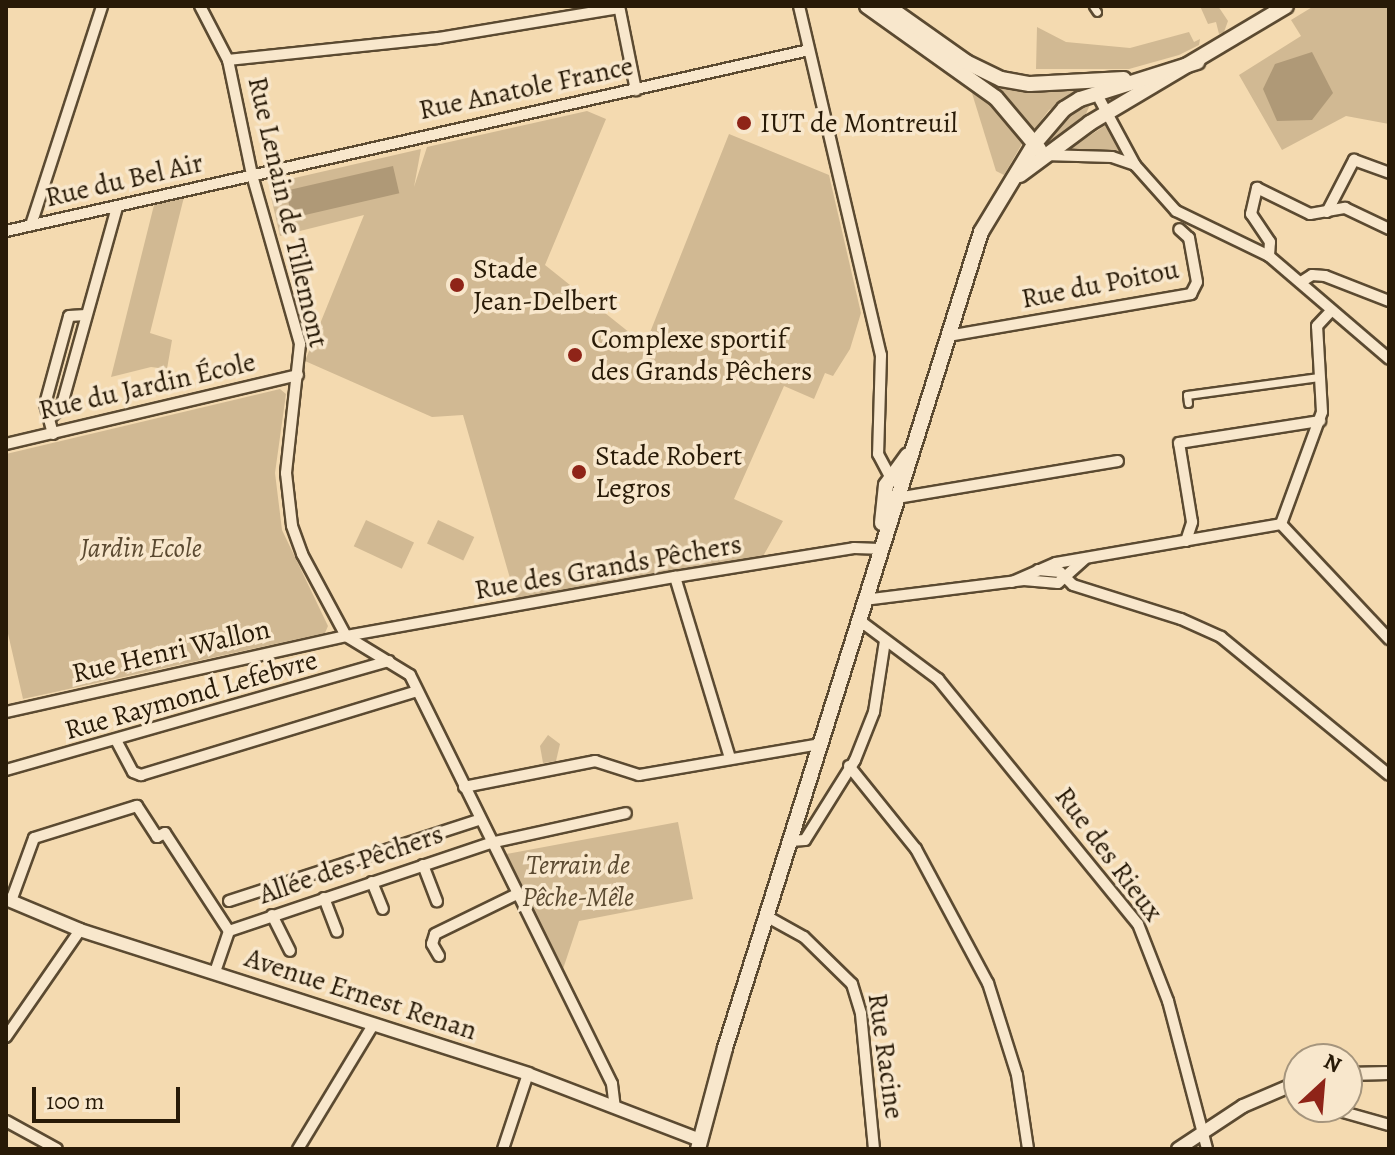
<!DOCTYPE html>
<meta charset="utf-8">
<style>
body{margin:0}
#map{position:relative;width:1395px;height:1155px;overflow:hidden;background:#f4dab0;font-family:Alegreya,serif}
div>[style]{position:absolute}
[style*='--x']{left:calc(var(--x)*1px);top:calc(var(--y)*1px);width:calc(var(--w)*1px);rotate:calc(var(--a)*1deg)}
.green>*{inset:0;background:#d1b993;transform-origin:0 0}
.water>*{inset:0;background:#af9977;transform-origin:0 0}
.roads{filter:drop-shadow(2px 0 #5b4a31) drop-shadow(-2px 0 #5b4a31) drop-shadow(0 2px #5b4a31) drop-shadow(0 -2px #5b4a31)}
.pedestrian>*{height:7px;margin:-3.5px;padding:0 3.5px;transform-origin:3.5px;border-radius:3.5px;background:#f8e7cc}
.minor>*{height:10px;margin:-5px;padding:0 5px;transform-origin:5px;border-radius:5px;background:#f8e7cc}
.tertiary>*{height:12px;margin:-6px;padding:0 6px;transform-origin:6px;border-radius:6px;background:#f8e7cc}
.secondary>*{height:14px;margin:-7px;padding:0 7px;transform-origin:7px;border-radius:7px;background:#f8e7cc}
.dots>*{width:22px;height:22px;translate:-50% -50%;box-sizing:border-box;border:4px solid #f8e7cc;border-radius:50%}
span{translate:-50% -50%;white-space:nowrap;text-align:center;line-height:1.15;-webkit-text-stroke:7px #f8e7cc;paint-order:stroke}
.street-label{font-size:28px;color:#281a07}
.poi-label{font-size:28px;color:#281a07}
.left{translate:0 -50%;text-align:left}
.park-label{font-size:28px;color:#5b4a31;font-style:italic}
.frame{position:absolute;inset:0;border:8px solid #281a07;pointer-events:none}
.north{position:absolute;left:1283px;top:1043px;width:80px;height:80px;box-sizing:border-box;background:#f8e7cc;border:2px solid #a5957d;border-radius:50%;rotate:26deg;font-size:22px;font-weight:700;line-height:32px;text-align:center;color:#281a07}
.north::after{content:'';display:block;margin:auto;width:28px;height:36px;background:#8f2418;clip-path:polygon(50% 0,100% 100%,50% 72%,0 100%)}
.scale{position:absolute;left:32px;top:1087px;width:148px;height:36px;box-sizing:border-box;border:4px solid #281a07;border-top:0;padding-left:10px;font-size:24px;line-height:28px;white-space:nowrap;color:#281a07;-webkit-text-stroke:6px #f8e7cc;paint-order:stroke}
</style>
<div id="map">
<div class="green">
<i style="clip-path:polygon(1200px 6px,1218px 6px,1228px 21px,1224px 32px,1219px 34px,1216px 22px,1208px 24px)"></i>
<i style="clip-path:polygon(1314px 6px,1389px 6px,1389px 124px,1346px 116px,1282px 150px,1239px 75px,1301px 36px,1291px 20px)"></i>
<i style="clip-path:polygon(1037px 27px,1066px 42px,1130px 48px,1189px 32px,1194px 42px,1200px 39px,1199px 45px,1179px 55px,1129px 69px,1036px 69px)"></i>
<i style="clip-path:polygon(975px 74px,1026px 89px,1081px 89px,1049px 110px,1033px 131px,1013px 105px)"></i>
<i style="clip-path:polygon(971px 90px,1003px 115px,1023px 142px,1004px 175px,996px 171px)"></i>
<i style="clip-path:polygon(1092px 100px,1086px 114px,1051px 144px,1053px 129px,1074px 108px)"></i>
<i style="clip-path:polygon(587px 111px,606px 119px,545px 265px,645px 345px,729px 134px,829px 175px,861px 313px,850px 349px,833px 376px,825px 373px,814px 399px,784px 386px,734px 499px,783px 521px,762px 558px,516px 599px,463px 415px,432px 417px,305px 361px,364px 215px,280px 236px,271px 197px,280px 192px,277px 182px,421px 149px,414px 187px,427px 147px)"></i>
<i style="clip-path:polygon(1109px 123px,1126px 157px,1063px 153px)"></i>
<i style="clip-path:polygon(184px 197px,150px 333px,172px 340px,167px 369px,151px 367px,111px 377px,154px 205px)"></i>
<i style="clip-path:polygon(280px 389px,286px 394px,275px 473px,282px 530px,328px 626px,325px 633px,23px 699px,6px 625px,6px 454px)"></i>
<i style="left:366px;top:520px;width:53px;height:29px;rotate:25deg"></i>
<i style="left:438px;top:520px;width:40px;height:26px;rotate:25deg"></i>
<i style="clip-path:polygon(548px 735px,560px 744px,556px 761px,543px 763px,540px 746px)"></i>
<i style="clip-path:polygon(678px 822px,693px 899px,579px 921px,562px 972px,506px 854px)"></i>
</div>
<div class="water">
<i style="clip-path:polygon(1312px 52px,1333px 93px,1312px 120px,1277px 121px,1263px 89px,1275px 64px)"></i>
<i style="left:393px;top:166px;width:28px;height:110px;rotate:77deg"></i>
</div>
<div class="roads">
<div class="pedestrian">
<i style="--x:1093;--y:6;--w:7;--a:56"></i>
<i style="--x:1188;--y:403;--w:8;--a:-97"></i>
<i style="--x:1187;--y:395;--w:133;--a:-7.8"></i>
</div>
<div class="minor">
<i style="--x:200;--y:6;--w:61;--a:62.6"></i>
<i style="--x:228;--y:60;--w:117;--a:78.2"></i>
<i style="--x:252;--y:175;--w:176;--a:74.1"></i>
<i style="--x:300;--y:344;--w:130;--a:96.2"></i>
<i style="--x:286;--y:473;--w:53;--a:83.5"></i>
<i style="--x:292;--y:526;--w:30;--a:70"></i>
<i style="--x:302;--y:554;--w:93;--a:61.8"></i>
<i style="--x:346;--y:636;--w:75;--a:31.4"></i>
<i style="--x:410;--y:675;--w:456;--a:63.7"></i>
<i style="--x:612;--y:1084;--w:23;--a:83"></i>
<i style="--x:619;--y:6;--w:86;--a:78.6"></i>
<i style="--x:799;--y:6;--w:359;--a:76.8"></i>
<i style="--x:881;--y:355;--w:99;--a:91.7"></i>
<i style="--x:878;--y:454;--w:26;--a:62"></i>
<i style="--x:228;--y:60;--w:211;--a:-6"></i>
<i style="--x:438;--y:38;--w:183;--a:-9.4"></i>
<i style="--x:1100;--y:100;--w:74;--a:61.7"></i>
<i style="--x:1135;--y:165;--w:62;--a:48.3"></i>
<i style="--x:1176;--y:211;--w:103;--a:25.8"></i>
<i style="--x:1269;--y:256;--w:158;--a:40.6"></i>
<i style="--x:1044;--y:155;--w:68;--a:1.7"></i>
<i style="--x:1112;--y:157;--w:24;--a:19"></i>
<i style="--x:1327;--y:212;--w:59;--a:-62.6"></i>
<i style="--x:1354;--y:160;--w:37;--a:20"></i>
<i style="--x:31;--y:225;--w:230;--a:-72"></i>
<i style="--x:6;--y:231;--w:823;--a:-12.7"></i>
<i style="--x:1269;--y:256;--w:14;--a:-86"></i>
<i style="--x:1270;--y:242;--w:34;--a:-124"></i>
<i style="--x:1251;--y:214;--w:27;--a:-77"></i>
<i style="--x:1257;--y:188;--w:59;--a:26.1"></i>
<i style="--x:1310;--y:214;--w:36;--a:-10"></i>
<i style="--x:1345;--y:208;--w:49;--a:25.5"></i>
<i style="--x:1301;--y:282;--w:13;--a:-32"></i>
<i style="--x:1312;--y:275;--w:13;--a:4"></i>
<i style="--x:1325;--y:276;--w:69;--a:21.3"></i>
<i style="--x:948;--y:336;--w:247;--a:-9.8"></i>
<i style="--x:1191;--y:294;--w:13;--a:-63"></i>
<i style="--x:1197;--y:282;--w:45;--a:-100.3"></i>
<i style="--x:1189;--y:238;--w:13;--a:-138"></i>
<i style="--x:51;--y:417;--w:13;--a:-42"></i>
<i style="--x:61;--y:408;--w:209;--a:-74.4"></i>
<i style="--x:53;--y:434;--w:31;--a:-105"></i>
<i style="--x:45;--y:404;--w:91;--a:-74.7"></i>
<i style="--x:69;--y:316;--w:17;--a:-3"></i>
<i style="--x:6;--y:444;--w:300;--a:-13.3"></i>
<i style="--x:897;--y:498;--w:224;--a:-9.5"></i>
<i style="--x:1281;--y:524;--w:119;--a:-69.9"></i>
<i style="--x:1322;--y:412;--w:86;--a:-93.3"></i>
<i style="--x:1317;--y:326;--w:19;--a:-47"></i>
<i style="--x:1281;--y:524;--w:158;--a:46.8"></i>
<i style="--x:1186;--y:541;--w:20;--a:-72"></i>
<i style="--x:1192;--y:522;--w:80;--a:-99.3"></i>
<i style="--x:1179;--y:443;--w:143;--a:-8.9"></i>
<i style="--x:1038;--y:570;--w:22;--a:5"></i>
<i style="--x:1060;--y:572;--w:18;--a:45"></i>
<i style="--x:1073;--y:585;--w:113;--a:17.5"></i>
<i style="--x:1181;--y:619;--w:44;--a:24.2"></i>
<i style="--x:1221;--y:637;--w:217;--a:39.4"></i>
<i style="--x:675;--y:577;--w:189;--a:73.1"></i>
<i style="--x:1012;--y:582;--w:48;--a:-23.4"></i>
<i style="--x:1056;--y:563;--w:228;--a:-9.8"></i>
<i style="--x:864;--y:600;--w:161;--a:-7.1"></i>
<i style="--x:1024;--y:580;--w:34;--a:5"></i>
<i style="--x:1058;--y:583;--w:36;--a:-42"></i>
<i style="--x:859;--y:620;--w:99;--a:36.8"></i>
<i style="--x:938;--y:679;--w:316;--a:50.8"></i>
<i style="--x:1138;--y:924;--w:83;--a:68.7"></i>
<i style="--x:1168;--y:1001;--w:153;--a:75.2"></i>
<i style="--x:6;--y:712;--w:348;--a:-12.6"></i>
<i style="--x:346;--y:636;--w:334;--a:-10.2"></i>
<i style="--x:675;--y:577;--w:181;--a:-9.2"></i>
<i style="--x:854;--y:548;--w:25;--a:2"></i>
<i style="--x:117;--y:742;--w:34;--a:62"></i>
<i style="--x:133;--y:772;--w:9;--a:21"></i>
<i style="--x:141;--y:775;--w:288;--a:-16.9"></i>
<i style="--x:849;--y:766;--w:107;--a:51.1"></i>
<i style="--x:916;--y:849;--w:152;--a:61.8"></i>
<i style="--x:988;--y:983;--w:96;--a:72.5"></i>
<i style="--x:1017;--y:1075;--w:75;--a:81.5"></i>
<i style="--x:6;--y:770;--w:398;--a:-15.9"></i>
<i style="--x:464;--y:787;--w:134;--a:-11.2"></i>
<i style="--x:595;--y:761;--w:46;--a:17.7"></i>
<i style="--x:639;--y:775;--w:184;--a:-9.7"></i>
<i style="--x:790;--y:841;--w:15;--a:-4"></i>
<i style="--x:805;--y:840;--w:94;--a:-58"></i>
<i style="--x:855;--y:760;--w:52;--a:-68.4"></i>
<i style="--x:874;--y:712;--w:72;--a:-81.2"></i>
<i style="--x:423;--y:865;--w:39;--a:69"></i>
<i style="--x:372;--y:882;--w:29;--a:68"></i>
<i style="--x:324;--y:898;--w:36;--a:69"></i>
<i style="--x:11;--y:901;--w:67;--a:-69.9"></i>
<i style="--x:34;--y:838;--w:108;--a:-17.3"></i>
<i style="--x:137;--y:806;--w:37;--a:57"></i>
<i style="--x:157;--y:837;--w:9;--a:-27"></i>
<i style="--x:165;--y:833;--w:117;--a:56.9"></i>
<i style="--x:229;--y:901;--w:263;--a:-18"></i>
<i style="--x:272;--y:915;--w:40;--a:63.4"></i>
<i style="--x:766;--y:916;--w:43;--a:28.9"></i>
<i style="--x:804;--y:937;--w:67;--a:44.4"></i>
<i style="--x:852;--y:984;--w:31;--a:73"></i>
<i style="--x:861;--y:1014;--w:136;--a:84.5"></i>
<i style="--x:229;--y:931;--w:275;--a:-18.6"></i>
<i style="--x:490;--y:843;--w:139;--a:-12.4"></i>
<i style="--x:439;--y:956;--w:14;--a:-120"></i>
<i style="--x:432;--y:944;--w:10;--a:-73"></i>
<i style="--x:435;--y:934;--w:89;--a:-26"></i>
<i style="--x:215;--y:972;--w:43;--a:-71.1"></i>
<i style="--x:6;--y:1037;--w:130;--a:-55.3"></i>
<i style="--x:1329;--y:1108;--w:62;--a:15.8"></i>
<i style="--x:6;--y:1121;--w:58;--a:28.8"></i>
<i style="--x:298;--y:1149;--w:145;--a:-58.8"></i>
<i style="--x:503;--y:1149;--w:79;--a:-71.6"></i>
</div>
<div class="tertiary">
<i style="--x:6;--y:899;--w:80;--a:22.7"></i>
<i style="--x:80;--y:930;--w:471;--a:17.8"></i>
<i style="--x:528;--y:1074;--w:184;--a:21"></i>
<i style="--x:1347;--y:1074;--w:42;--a:-1.4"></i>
<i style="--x:1178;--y:1149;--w:78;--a:-33.5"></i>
<i style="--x:1243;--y:1106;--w:61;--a:-23.2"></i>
</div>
<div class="secondary">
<i style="--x:867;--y:6;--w:158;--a:35.5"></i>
<i style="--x:996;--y:98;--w:67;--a:49.9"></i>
<i style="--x:887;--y:6;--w:97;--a:35.3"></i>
<i style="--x:966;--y:62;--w:39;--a:26"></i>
<i style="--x:1001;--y:79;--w:29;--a:10"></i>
<i style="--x:1030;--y:84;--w:94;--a:-3"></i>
<i style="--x:1020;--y:175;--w:87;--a:-36.6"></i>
<i style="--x:1090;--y:123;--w:228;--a:-30.8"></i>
<i style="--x:882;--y:523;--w:38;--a:-84"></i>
<i style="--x:886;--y:485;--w:37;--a:-54"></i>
<i style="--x:698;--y:1149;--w:105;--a:-75"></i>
<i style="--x:725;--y:1048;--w:855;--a:-72.58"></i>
<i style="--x:981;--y:232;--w:104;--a:-58.8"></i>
<i style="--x:1035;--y:143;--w:45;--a:-49.5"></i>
<i style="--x:1064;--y:109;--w:19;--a:-32"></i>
<i style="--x:1080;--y:99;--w:123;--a:-17.5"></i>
</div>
</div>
<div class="dots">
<i style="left:744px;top:123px;background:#8f2418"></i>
<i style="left:457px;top:285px;background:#8f2418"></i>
<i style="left:575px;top:355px;background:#8f2418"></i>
<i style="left:579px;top:472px;background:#8f2418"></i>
</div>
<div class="street-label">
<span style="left:526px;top:88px;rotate:-12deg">Rue Anatole France</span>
<span style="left:124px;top:180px;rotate:-13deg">Rue du Bel Air</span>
<span style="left:288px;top:212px;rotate:77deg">Rue Lenain de Tillemont</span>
<span style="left:1100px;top:284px;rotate:-11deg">Rue du Poitou</span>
<span style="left:147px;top:386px;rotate:-13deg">Rue du Jardin École</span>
<span style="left:608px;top:567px;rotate:-10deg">Rue des Grands Pêchers</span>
<span style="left:171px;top:651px;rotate:-13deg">Rue Henri Wallon</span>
<span style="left:191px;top:695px;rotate:-16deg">Rue Raymond Lefebvre</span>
<span style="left:1109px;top:854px;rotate:53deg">Rue des Rieux</span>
<span style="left:351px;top:864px;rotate:-19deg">Allée des Pêchers</span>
<span style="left:361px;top:994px;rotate:18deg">Avenue Ernest Renan</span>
<span style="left:886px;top:1056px;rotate:82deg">Rue Racine</span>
</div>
<div class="poi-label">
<span class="left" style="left:760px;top:123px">IUT de Montreuil</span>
<span class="left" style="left:473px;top:285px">Stade<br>Jean-Delbert</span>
<span class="left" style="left:591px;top:355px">Complexe sportif<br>des Grands Pêchers</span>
<span class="left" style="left:595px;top:472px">Stade Robert<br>Legros</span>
</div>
<div class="park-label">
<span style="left:141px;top:548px">Jardin Ecole</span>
<span style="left:578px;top:881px">Terrain de<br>Pêche-Mêle</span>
</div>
<div class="frame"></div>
<div class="north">N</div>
<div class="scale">100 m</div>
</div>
